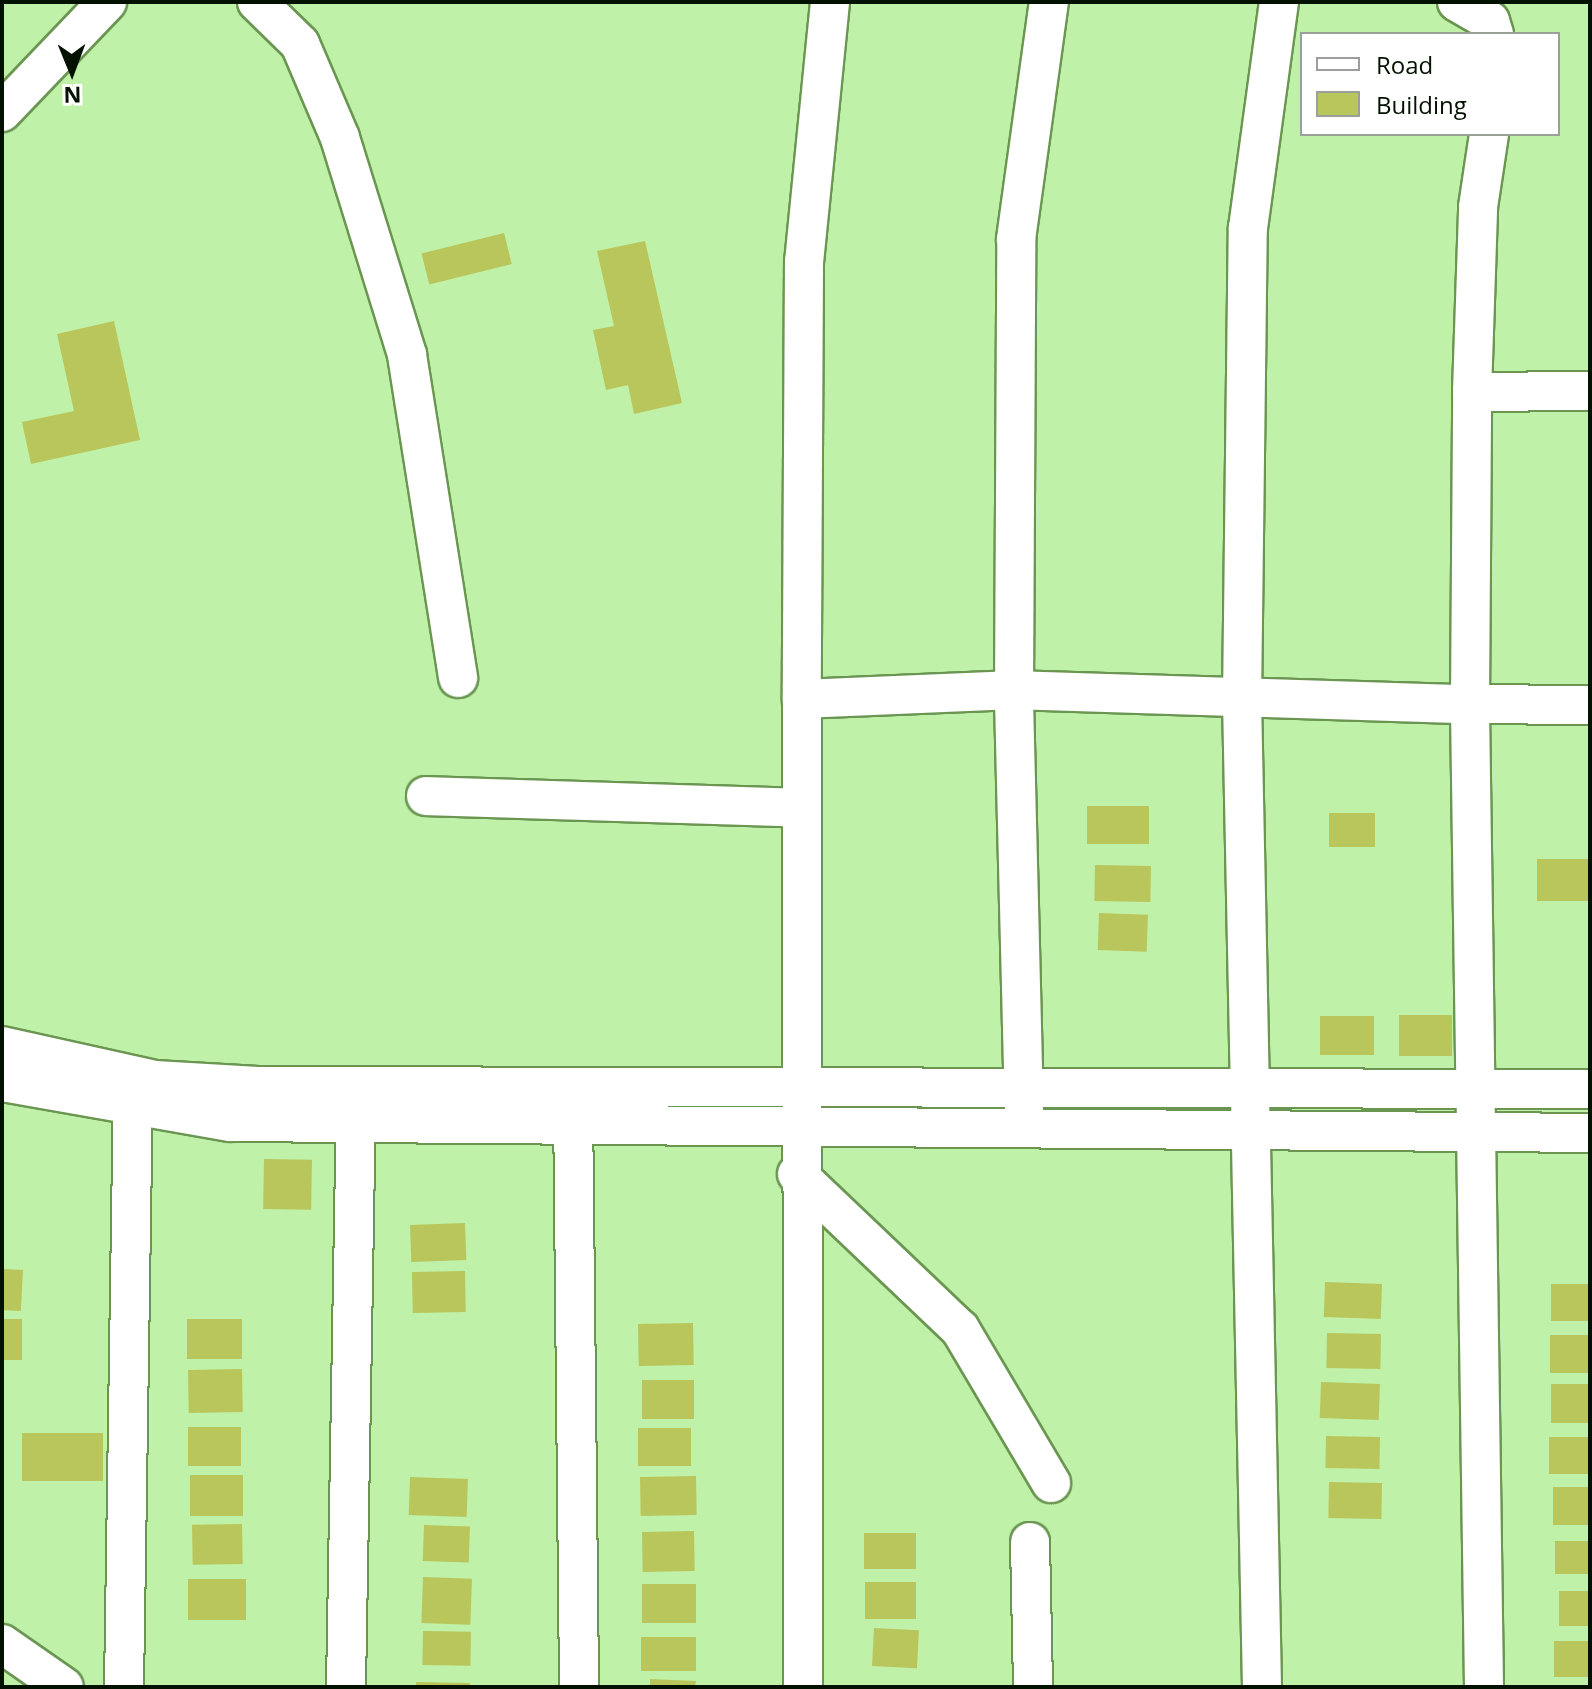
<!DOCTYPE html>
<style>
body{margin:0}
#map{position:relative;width:1592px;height:1689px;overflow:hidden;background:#c0f1a8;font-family:"Open Sans",sans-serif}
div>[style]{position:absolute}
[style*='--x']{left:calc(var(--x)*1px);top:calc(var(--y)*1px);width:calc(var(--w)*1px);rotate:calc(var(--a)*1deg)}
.building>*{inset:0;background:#b8c65b;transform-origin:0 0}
.roads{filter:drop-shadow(2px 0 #6a9652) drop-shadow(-2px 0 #6a9652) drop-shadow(0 2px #6a9652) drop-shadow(0 -2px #6a9652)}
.minor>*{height:38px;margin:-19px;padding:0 19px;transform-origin:19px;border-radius:19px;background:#fff}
span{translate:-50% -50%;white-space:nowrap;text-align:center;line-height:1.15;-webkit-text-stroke:6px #fff;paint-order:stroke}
.frame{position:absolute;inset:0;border:4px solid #031200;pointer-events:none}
.legend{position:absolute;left:1300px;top:32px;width:260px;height:104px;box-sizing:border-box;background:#fff;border:2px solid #9aa099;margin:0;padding:10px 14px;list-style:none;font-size:24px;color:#031200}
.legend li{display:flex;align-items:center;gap:16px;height:40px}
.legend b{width:40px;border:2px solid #9aa099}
.north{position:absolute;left:32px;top:32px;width:80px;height:80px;-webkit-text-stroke:6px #fff;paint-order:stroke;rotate:179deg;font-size:22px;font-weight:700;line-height:32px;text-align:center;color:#031200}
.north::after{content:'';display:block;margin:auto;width:28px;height:36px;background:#031200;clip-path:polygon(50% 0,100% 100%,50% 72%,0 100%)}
</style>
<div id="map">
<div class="building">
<i style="left:504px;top:233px;width:32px;height:85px;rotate:76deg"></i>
<i style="clip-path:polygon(645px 241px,682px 403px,634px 414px,628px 385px,606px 390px,593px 330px,614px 326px,597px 251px)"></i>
<i style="clip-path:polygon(114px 321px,140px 440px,31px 464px,22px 422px,74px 411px,57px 334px)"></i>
<i style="left:1087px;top:806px;width:62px;height:38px"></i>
<i style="left:1329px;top:813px;width:46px;height:34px"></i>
<i style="left:1590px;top:859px;width:42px;height:53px;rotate:90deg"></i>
<i style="left:1095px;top:865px;width:56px;height:36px;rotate:1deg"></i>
<i style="left:1099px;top:913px;width:49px;height:37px;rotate:2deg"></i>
<i style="left:1399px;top:1015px;width:53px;height:41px"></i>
<i style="left:1320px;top:1016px;width:54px;height:39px"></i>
<i style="left:264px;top:1159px;width:48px;height:50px;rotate:1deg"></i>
<i style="left:465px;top:1223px;width:37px;height:55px;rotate:88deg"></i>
<i style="left:2px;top:1269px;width:21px;height:41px;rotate:3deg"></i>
<i style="left:465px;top:1271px;width:41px;height:53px;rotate:89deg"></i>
<i style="left:1325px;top:1282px;width:57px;height:35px;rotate:2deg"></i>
<i style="left:1551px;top:1284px;width:39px;height:37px"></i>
<i style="left:2px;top:1319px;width:20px;height:41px"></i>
<i style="left:187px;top:1319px;width:55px;height:40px"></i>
<i style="left:693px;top:1323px;width:42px;height:55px;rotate:89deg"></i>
<i style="left:1327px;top:1333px;width:54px;height:35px;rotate:1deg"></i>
<i style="left:1590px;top:1335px;width:38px;height:40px;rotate:90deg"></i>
<i style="left:242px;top:1369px;width:43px;height:54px;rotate:89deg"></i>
<i style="left:642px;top:1380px;width:52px;height:39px"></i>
<i style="left:1321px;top:1382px;width:59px;height:36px;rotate:2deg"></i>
<i style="left:1551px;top:1384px;width:39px;height:39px"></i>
<i style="left:188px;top:1427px;width:53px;height:39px"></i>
<i style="left:691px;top:1428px;width:38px;height:53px;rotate:90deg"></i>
<i style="left:22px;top:1433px;width:81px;height:48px"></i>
<i style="left:1326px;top:1436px;width:54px;height:32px;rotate:1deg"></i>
<i style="left:1590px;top:1437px;width:37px;height:41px;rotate:90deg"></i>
<i style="left:190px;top:1475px;width:53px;height:41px"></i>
<i style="left:696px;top:1476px;width:39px;height:56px;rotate:89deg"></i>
<i style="left:410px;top:1477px;width:58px;height:38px;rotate:2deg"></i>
<i style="left:1329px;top:1482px;width:53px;height:36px;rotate:1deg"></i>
<i style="left:1553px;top:1487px;width:37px;height:38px"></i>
<i style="left:242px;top:1524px;width:40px;height:50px;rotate:89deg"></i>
<i style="left:424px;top:1525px;width:46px;height:36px;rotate:2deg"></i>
<i style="left:694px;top:1531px;width:40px;height:52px;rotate:89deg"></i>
<i style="left:864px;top:1533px;width:52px;height:36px"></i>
<i style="left:1555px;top:1541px;width:35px;height:33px"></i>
<i style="left:423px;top:1577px;width:49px;height:46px;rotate:2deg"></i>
<i style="left:188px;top:1579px;width:58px;height:41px"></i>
<i style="left:916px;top:1582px;width:37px;height:51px;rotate:90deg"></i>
<i style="left:642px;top:1584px;width:54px;height:39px"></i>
<i style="left:1590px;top:1591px;width:35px;height:31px;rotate:90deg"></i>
<i style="left:874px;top:1628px;width:45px;height:38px;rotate:3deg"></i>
<i style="left:423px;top:1631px;width:48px;height:34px;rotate:1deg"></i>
<i style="left:696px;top:1637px;width:34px;height:55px;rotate:90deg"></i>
<i style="left:1554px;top:1641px;width:36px;height:36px"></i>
<i style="clip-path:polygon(650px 1679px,696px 1681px,695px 1687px,650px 1687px)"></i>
<i style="clip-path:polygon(416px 1682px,470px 1683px,470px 1687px,416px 1687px)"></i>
</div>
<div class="roads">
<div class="minor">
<i style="--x:257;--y:2;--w:60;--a:44.3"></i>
<i style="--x:300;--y:44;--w:102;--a:66.9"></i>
<i style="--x:340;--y:138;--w:227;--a:72.8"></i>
<i style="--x:407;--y:355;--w:327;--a:81"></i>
<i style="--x:830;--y:2;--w:260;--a:95.7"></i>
<i style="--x:804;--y:261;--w:438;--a:90.3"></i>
<i style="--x:802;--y:699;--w:212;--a:-2.4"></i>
<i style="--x:1014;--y:690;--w:451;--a:-89.7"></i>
<i style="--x:1016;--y:239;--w:239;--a:-82.1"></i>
<i style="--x:1457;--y:2;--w:38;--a:30"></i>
<i style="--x:1490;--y:21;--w:14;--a:73"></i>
<i style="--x:2;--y:112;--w:152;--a:-46.3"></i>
<i style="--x:1472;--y:392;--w:185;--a:-88.1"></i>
<i style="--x:1478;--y:207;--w:74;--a:-81.4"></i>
<i style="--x:802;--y:699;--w:988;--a:89.94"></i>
<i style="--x:426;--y:796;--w:375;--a:1.8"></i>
<i style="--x:2;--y:1046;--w:157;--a:12.5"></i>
<i style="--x:155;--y:1080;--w:103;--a:3.3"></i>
<i style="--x:258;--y:1086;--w:1332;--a:0.13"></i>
<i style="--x:2;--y:1082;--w:231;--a:10"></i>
<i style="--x:230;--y:1122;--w:1360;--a:0.46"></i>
<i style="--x:573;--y:1102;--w:585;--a:89.41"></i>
<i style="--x:1024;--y:1109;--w:419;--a:-91.4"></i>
<i style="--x:1014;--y:690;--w:456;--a:1.8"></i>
<i style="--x:1470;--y:704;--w:312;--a:-89.6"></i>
<i style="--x:1472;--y:392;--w:118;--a:-0.5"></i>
<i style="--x:797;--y:1174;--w:225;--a:43.6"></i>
<i style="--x:960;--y:1329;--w:179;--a:59.4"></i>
<i style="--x:1030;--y:1542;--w:145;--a:88.8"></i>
<i style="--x:2;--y:1644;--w:75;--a:34.7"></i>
<i style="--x:124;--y:1687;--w:601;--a:-89.14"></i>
<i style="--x:346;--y:1687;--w:587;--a:-89.02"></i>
<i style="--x:1262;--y:1687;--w:986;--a:-91.16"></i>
<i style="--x:1242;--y:701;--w:473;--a:-89.3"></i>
<i style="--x:1248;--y:228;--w:228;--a:-82.2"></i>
<i style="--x:1484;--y:1687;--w:983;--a:-90.82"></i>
<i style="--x:1470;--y:704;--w:120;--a:0.5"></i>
</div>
</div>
<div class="frame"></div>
<ul class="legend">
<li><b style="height:10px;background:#fff"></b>Road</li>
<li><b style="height:22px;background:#b8c65b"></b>Building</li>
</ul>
<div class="north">N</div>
</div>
